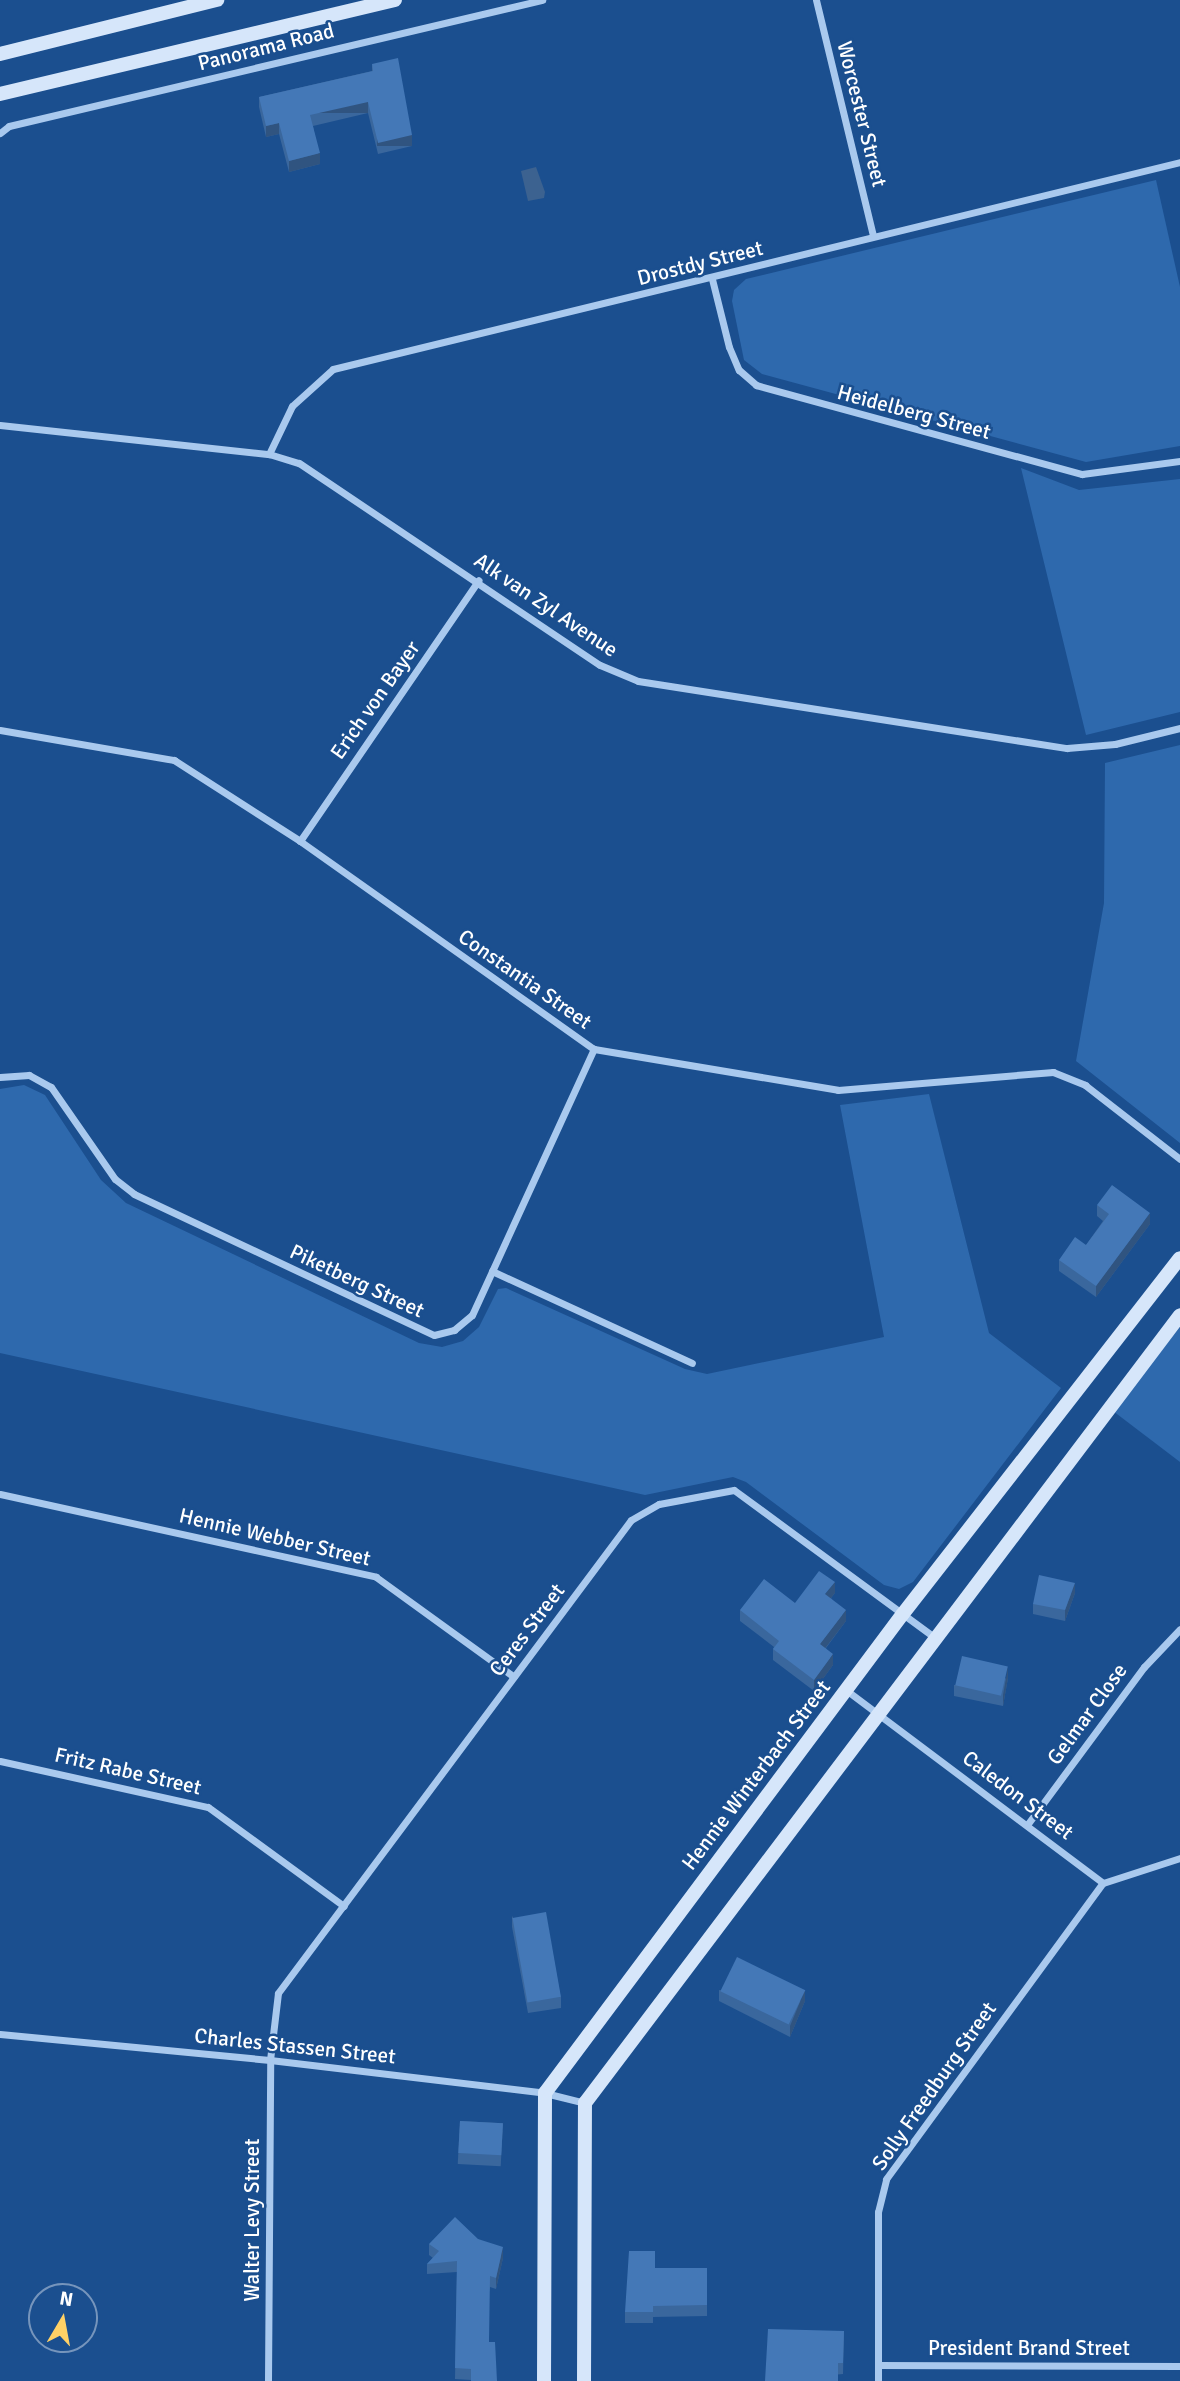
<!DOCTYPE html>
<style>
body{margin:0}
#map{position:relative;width:1180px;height:2381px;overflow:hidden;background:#1b4f8f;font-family:Signika,sans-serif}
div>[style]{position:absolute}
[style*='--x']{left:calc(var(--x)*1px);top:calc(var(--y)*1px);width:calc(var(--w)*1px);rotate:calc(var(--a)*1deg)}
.green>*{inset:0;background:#2e69ad}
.water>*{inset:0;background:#3c6290}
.street>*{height:7px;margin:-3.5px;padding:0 3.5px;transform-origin:3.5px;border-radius:3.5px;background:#a9c9ee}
.secondary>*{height:14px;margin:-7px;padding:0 7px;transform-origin:7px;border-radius:7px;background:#d6e6fa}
.wall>*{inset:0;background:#3a679d;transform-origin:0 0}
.shaded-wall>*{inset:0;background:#305480;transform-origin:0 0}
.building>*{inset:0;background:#4478b7;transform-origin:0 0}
span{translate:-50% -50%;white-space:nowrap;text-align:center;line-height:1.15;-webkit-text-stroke:5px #1b4f8f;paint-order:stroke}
.street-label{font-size:21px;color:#fff}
.north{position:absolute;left:28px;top:2283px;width:70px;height:70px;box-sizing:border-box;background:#1b4f8f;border:2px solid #7695bc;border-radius:50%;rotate:10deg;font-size:19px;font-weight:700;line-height:28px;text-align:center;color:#fff}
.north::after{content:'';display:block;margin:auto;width:24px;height:32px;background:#ffd166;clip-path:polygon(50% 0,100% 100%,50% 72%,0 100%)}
</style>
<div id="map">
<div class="green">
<i style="clip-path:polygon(1156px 180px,1180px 287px,1180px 446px,1086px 462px,762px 374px,744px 360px,732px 301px,734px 290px,746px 279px)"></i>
<i style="clip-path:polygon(1021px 468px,1079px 490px,1180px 479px,1180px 712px,1086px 735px)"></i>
<i style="clip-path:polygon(1180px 745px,1180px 1143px,1076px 1061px,1104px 903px,1105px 763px)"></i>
<i style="clip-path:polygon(24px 1085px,45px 1095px,101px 1180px,126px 1203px,419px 1343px,442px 1347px,463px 1341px,479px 1327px,498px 1289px,506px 1288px,685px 1369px,707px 1374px,884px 1337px,840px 1105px,929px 1094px,989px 1333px,1061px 1388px,913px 1582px,899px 1589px,884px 1585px,746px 1482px,733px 1477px,645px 1495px,0 1353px,0 1089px)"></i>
<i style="clip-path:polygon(1180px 1327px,1180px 1462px,1113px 1411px)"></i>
</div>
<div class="water">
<i style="clip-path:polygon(536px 167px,545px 192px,544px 198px,528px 201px,521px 171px)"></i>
</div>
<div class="street">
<i style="--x:816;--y:0;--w:242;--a:76.4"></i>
<i style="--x:0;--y:133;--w:11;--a:-38"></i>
<i style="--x:9;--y:126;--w:548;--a:-13.3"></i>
<i style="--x:712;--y:279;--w:70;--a:76"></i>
<i style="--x:729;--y:347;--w:25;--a:67"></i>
<i style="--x:739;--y:370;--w:23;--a:41"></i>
<i style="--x:756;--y:385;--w:338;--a:15.3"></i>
<i style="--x:1082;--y:474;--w:99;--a:-7.6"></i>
<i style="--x:0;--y:425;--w:271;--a:6.2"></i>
<i style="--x:269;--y:454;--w:31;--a:17"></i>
<i style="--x:299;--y:463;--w:362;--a:33.9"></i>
<i style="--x:600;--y:665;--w:41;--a:22.8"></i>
<i style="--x:638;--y:681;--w:434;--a:8.9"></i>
<i style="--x:1067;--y:748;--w:48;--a:-4.8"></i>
<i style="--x:1115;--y:744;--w:67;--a:-13.8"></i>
<i style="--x:269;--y:454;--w:53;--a:-64.4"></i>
<i style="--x:292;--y:406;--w:55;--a:-42.1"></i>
<i style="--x:333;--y:369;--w:872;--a:-13.73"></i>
<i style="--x:0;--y:730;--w:177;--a:9.8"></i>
<i style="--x:174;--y:760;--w:150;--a:32.7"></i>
<i style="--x:300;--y:841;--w:360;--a:35.3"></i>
<i style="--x:594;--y:1049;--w:247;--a:9.5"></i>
<i style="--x:838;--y:1090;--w:216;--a:-4.8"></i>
<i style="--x:1053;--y:1072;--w:35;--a:22"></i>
<i style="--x:1085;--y:1085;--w:120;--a:37.9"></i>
<i style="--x:300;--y:841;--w:316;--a:-55.6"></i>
<i style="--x:0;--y:1077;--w:29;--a:-4"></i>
<i style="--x:29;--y:1075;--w:25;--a:29"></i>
<i style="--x:51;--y:1087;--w:112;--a:55.2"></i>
<i style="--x:115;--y:1179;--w:24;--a:38"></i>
<i style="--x:134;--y:1194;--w:331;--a:25.2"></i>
<i style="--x:434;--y:1335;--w:21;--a:-14"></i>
<i style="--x:454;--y:1330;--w:23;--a:-40"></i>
<i style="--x:472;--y:1315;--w:293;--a:-65.4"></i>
<i style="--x:492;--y:1271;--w:220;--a:24.7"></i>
<i style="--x:0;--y:1494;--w:385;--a:12.4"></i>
<i style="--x:376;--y:1577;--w:170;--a:35.9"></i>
<i style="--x:846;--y:1690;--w:321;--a:36.9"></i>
<i style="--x:0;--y:1761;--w:213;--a:12.5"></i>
<i style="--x:208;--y:1807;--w:168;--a:36.1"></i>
<i style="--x:1027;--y:1825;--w:197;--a:-53.5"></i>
<i style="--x:1144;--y:1667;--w:52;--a:-46.5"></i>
<i style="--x:1103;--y:1883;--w:81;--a:-18"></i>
<i style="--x:0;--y:2034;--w:271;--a:5.5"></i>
<i style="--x:270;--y:2060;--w:277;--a:6.8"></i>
<i style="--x:545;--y:2093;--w:41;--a:14"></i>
<i style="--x:878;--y:2365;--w:302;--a:0.2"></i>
<i style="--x:268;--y:2381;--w:321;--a:-89.6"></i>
<i style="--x:270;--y:2060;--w:67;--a:-83.2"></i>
<i style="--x:278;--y:1993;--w:590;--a:-53.27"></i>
<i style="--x:631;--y:1520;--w:32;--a:-30"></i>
<i style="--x:659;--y:1504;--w:76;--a:-10.6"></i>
<i style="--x:734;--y:1490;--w:248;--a:36.3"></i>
<i style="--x:878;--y:2381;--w:169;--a:-90"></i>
<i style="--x:878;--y:2212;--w:34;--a:-76"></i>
<i style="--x:886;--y:2179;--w:367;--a:-53.8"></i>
</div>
<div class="secondary">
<i style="--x:0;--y:54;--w:224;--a:-14"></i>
<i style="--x:0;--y:94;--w:406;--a:-13.4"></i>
<i style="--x:544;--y:2381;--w:288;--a:-89.8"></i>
<i style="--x:545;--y:2093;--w:597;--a:-53.25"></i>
<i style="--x:902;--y:1615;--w:452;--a:-52.1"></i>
<i style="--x:584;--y:2381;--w:278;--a:-89.8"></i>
<i style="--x:585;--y:2103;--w:987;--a:-52.94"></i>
</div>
<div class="wall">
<i style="clip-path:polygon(372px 64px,412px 146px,378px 154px,368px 113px,313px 126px,320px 164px,289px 172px,279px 134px,266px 137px,259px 107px,259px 97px,372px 71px)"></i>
<i style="clip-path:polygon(1097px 1205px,1150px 1224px,1096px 1297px,1059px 1271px,1059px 1260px,1086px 1245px,1103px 1221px,1097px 1216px)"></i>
<i style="clip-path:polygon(835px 1593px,831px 1598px,846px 1621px,826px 1648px,833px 1665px,814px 1691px,773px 1660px,773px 1649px,774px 1647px,740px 1621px,740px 1610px,795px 1603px)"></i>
<i style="clip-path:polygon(1075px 1593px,1065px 1621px,1033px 1614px,1033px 1604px)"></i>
<i style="clip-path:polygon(1008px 1678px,1003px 1706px,954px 1696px,954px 1685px)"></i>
<i style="clip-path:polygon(512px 1916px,561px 1997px,561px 2008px,528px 2013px,512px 1927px)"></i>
<i style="clip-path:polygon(719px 1990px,805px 2001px,790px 2037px,719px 2001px)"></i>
<i style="left:460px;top:2121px;width:43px;height:43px;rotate:3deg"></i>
<i style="clip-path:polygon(478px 2239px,503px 2258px,496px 2289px,490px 2287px,471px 2380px,455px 2379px,457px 2272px,427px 2274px,427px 2264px,433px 2258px,429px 2255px,429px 2244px)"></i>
<i style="clip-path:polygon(655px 2268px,707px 2268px,707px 2316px,653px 2317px,653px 2323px,625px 2323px,625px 2312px)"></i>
<i style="clip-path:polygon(844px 2331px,843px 2374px,765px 2381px)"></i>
</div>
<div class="shaded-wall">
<i style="left:368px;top:102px;width:11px;height:59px;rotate:90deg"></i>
<i style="clip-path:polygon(279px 123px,279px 134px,266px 137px,266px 126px)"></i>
<i style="left:412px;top:135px;width:11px;height:35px;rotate:90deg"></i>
<i style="clip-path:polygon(320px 153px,320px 164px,289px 172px,289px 161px)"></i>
<i style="clip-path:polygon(1150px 1213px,1150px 1224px,1096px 1297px,1096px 1286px)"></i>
<i style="clip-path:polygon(835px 1582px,835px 1593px,825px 1605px,825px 1594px)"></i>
<i style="clip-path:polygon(1075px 1583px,1075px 1593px,1065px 1621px,1065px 1610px)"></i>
<i style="clip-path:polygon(846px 1610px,846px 1621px,820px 1655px,820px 1644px)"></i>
<i style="clip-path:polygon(833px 1654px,833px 1665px,814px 1691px,814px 1680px)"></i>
<i style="clip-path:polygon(1008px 1667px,1008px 1678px,1003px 1706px,1003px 1695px)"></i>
<i style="clip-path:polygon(805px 1990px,805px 2001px,790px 2037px,790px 2026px)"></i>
<i style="clip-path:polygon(503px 2247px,503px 2258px,496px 2289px,496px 2278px)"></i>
</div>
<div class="building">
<i style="clip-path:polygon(398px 58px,412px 135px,378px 143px,368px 102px,310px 115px,320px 153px,289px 161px,279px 123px,266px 126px,259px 97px,373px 71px,372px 64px)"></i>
<i style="clip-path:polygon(1112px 1185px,1150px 1213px,1096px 1286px,1059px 1260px,1075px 1237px,1086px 1245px,1109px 1214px,1097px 1205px)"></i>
<i style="clip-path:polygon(819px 1571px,835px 1582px,825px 1594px,846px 1610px,820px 1644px,833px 1654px,814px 1680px,773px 1649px,779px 1641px,740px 1610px,764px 1579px,795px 1603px)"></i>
<i style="clip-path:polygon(1039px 1575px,1075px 1583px,1065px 1610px,1033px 1604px)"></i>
<i style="left:962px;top:1656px;width:47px;height:30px;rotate:13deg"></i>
<i style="left:546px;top:1912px;width:86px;height:34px;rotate:80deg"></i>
<i style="left:737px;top:1957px;width:76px;height:38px;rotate:26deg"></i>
<i style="left:460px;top:2121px;width:43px;height:32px;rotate:3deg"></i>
<i style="clip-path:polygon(455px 2217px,478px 2239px,503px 2247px,496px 2278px,490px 2276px,489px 2342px,495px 2342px,497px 2381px,471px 2381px,471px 2369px,455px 2368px,457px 2261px,427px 2264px,439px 2251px,429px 2244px)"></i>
<i style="clip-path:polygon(629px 2251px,655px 2251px,655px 2268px,707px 2268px,707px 2305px,653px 2306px,653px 2312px,625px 2312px)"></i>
<i style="clip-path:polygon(768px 2329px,844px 2331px,843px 2363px,838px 2363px,838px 2381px,765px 2381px)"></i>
</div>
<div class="street-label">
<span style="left:266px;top:47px;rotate:-14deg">Panorama Road</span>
<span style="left:862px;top:114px;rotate:76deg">Worcester Street</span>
<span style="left:700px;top:263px;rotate:-14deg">Drostdy Street</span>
<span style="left:914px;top:412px;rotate:15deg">Heidelberg Street</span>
<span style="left:546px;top:605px;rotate:34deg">Alk van Zyl Avenue</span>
<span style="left:375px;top:700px;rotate:-55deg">Erich von Bayer</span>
<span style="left:525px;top:979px;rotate:35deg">Constantia Street</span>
<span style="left:357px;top:1281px;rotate:25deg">Piketberg Street</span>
<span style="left:275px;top:1537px;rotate:13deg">Hennie Webber Street</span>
<span style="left:527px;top:1630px;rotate:-53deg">Ceres Street</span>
<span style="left:1087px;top:1714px;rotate:-54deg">Gelmar Close</span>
<span style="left:128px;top:1771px;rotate:13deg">Fritz Rabe Street</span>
<span style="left:756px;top:1775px;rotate:-53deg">Hennie Winterbach Street</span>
<span style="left:1018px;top:1795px;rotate:37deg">Caledon Street</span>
<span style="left:295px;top:2046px;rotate:6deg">Charles Stassen Street</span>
<span style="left:934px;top:2086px;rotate:-55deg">Solly Freedburg Street</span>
<span style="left:252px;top:2220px;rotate:-90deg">Walter Levy Street</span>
<span style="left:1029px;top:2348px">President Brand Street</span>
</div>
<div class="north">N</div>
</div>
